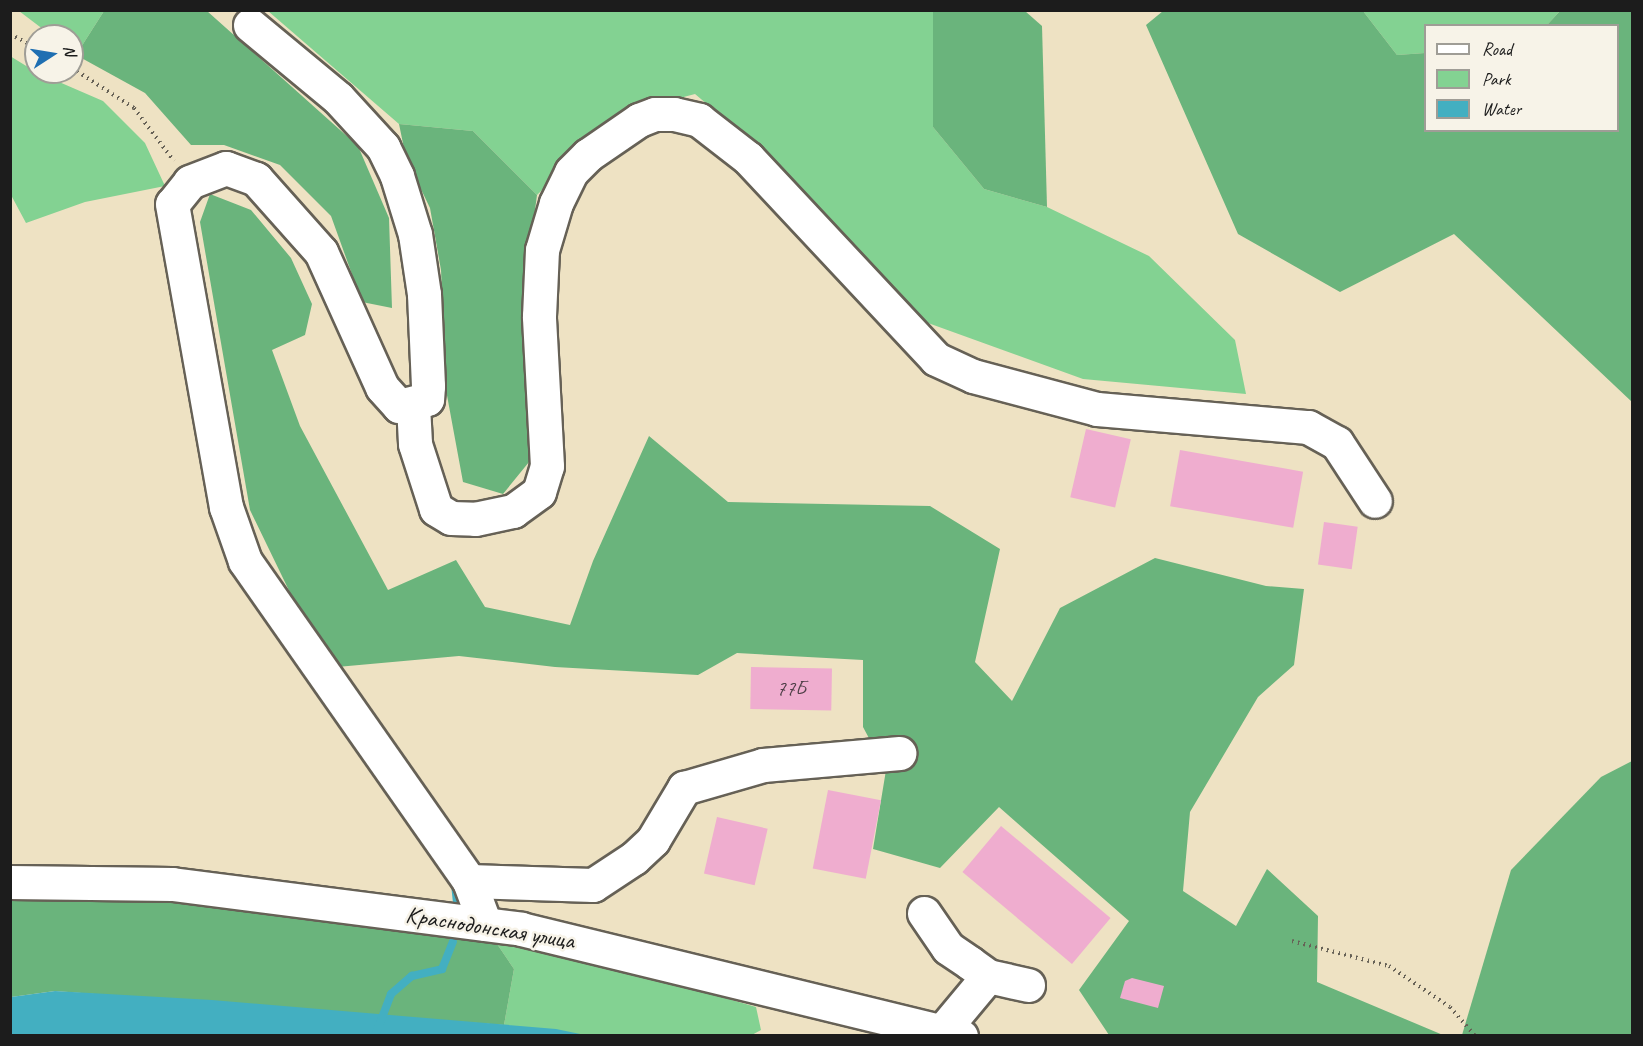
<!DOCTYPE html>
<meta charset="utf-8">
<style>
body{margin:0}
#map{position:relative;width:1643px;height:1046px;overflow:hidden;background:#eee2c3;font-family:Caveat,sans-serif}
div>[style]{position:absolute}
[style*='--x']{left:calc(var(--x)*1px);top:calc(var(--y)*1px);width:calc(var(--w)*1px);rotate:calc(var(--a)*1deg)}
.green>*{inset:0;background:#83d292}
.forest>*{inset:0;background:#6ab47c}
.water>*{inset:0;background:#43afc1}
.stream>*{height:8px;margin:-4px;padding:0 4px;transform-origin:4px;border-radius:4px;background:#43afc1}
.building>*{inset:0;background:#efadcf;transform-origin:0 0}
.path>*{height:4px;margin-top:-2px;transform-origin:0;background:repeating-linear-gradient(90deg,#666156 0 1.5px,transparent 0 6px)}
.roads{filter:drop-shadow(2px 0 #666156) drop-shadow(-2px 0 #666156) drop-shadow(0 2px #666156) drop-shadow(0 -2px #666156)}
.minor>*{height:33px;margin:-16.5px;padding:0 16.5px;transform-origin:16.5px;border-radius:16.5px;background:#fff}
span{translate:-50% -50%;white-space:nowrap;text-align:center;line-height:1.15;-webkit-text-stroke:5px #f7f3e8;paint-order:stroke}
.number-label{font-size:21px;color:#514049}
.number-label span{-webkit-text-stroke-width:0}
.street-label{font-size:24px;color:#1c1c1c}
.frame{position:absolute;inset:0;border:12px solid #1c1c1c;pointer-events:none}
.legend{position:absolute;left:1424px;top:24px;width:195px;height:108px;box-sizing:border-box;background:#f7f3e8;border:2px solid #9f9d96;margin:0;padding:8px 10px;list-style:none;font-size:18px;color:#1c1c1c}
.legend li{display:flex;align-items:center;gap:12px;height:30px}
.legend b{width:30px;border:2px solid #9f9d96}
.north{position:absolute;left:24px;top:24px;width:60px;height:60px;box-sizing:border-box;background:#f7f3e8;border:2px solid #9f9d96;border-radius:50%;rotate:78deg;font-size:16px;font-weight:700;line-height:24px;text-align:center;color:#1c1c1c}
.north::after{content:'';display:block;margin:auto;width:21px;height:27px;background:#1f6fb2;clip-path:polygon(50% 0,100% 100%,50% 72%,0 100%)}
</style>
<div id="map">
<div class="green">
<i style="clip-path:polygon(19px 11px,104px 11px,76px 55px,72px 51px,72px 36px,52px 36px)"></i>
<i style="clip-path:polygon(268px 11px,933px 11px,933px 127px,984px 189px,1047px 207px,1149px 256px,1235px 340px,1246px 394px,1083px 379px,928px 323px,751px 141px,695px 94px,619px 114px,537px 195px,473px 131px,399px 124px)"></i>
<i style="clip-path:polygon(1363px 11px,1560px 11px,1547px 25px,1426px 26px,1425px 53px,1397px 55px)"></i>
<i style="clip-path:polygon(10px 56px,36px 72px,103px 101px,145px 143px,165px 186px,85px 202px,26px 223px,11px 195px)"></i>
<i style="clip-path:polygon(495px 941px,539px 944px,756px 1007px,761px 1030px,750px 1036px,585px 1036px,504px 1025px,514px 969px)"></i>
</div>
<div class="forest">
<i style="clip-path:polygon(104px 11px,207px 11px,358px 146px,389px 218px,392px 308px,362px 302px,331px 216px,280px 165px,224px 145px,191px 145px,145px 93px,76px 55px)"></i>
<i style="clip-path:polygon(933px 11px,1025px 11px,1042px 26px,1047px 207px,984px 189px,933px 127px)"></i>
<i style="clip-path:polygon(1163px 11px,1363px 11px,1397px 55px,1425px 53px,1426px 130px,1618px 130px,1618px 26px,1547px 25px,1560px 11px,1632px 11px,1632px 402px,1454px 234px,1340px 292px,1238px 234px,1146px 25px)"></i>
<i style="clip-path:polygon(399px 124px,473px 131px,537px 195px,525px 286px,529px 462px,503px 494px,463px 482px,446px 390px,441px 270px,430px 208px,406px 158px)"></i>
<i style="clip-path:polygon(210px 194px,251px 210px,291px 258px,312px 304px,305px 335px,272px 350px,300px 426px,388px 590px,456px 560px,485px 607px,570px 625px,593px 561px,649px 436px,728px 502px,930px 506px,1000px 549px,975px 662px,1012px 701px,1060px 608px,1155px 558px,1266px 586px,1304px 589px,1294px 665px,1258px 697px,1190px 812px,1183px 891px,1236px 926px,1267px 869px,1318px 916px,1317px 982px,1443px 1035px,1109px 1035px,1079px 990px,1129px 921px,999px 807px,940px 868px,873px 849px,886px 770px,863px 727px,863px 660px,737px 653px,698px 675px,555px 667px,459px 656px,337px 667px,297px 607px,250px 510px,200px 222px)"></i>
<i style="clip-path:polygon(1632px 761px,1632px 1035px,1462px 1035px,1511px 870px,1601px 777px)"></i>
<i style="clip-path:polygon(11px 894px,176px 899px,495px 941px,514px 969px,504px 1025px,55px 991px,11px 997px)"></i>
</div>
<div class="water">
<i style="clip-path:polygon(55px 991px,212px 1000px,556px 1029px,585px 1035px,11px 1035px,11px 997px)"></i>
</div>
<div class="stream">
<i style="--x:455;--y:884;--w:19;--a:84"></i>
<i style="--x:375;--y:1036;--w:45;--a:-69.1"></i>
<i style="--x:391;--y:994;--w:28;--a:-41"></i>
<i style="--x:412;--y:976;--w:31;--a:-13"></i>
<i style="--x:442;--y:969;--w:29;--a:-68"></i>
</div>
<div class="building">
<i style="left:1086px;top:429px;width:46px;height:70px;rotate:13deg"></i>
<i style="left:1180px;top:450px;width:125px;height:57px;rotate:10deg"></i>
<i style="left:1324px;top:522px;width:34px;height:43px;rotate:8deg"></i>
<i style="left:751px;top:667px;width:81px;height:42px;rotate:1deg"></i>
<i style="left:828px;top:790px;width:54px;height:80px;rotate:11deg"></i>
<i style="left:717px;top:817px;width:52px;height:58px;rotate:13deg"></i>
<i style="left:1001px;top:826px;width:143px;height:60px;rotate:40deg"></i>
<i style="clip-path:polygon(1132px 978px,1164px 986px,1158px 1008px,1120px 998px,1125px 981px)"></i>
</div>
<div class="path">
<i style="--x:10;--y:34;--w:30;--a:28"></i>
<i style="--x:72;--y:68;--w:74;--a:32.8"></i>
<i style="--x:134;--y:108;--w:66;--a:53"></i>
<i style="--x:1292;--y:941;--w:100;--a:14.5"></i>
<i style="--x:1389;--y:966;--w:73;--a:33.9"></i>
<i style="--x:1450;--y:1007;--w:38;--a:49"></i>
</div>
<div class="roads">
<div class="minor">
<i style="--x:250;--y:25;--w:114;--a:39.7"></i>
<i style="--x:338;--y:98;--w:67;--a:47.4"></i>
<i style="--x:383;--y:147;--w:32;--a:64"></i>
<i style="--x:397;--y:176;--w:61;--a:72.8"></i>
<i style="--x:415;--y:234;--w:61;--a:81.5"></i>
<i style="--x:424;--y:294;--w:92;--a:87.5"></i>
<i style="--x:428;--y:386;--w:13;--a:94"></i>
<i style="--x:427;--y:399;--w:29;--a:166"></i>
<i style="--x:399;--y:406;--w:25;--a:-132"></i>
<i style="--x:382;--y:387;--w:148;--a:-114.3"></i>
<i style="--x:321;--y:252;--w:98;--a:-131.7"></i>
<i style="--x:256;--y:179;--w:32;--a:-160"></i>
<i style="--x:226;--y:168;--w:39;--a:159"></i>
<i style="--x:190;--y:182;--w:28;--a:129"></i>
<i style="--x:172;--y:204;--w:308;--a:79.9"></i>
<i style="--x:226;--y:507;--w:57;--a:70.6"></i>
<i style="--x:245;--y:561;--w:391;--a:55"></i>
<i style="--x:469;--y:881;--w:46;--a:69.6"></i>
<i style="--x:413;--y:405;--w:39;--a:87"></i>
<i style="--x:415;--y:444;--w:68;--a:72.1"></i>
<i style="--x:436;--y:509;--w:17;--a:31"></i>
<i style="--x:451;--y:518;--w:24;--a:2"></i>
<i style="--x:475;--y:519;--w:39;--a:-12"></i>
<i style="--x:513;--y:511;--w:32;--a:-36"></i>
<i style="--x:539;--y:492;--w:27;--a:-73"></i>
<i style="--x:547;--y:466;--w:150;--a:-93.1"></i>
<i style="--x:539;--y:316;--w:66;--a:-87.4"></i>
<i style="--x:542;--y:250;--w:49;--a:-73.4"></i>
<i style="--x:556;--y:203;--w:34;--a:-64"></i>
<i style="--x:571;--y:172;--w:24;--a:-45"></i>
<i style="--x:588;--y:155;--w:62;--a:-34.5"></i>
<i style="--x:639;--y:120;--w:17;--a:-21"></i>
<i style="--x:655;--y:114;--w:19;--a:0"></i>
<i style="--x:674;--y:114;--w:26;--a:13"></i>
<i style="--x:699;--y:120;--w:62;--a:37.8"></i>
<i style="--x:748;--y:158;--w:275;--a:46.9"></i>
<i style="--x:936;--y:359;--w:41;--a:24.7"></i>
<i style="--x:973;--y:376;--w:128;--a:14.9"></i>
<i style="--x:1097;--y:409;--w:212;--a:4.9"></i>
<i style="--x:1308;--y:427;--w:33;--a:29"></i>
<i style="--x:1337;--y:443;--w:69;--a:56.8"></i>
<i style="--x:469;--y:881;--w:124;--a:1.8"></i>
<i style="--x:593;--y:885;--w:49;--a:-33.4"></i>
<i style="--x:634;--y:858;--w:26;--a:-43"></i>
<i style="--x:653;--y:840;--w:61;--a:-59.2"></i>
<i style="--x:684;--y:788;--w:82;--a:-16.2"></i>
<i style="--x:763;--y:765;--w:137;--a:-5"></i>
<i style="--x:10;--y:882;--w:162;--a:0.7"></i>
<i style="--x:172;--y:884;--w:352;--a:7.3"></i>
<i style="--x:521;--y:929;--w:453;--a:13.7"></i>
<i style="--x:924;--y:913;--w:42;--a:55.6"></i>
<i style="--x:948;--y:948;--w:27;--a:34"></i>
<i style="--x:970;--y:963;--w:22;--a:36"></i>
<i style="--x:988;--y:976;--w:41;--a:12.7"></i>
<i style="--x:943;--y:1030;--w:70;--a:-50.2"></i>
</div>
</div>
<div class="number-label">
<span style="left:791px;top:688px">77Б</span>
</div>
<div class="street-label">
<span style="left:490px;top:928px;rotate:9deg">Краснодонская улица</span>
</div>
<div class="frame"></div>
<ul class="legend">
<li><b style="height:8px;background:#fff"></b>Road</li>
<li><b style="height:16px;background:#83d292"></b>Park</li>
<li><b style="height:16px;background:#43afc1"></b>Water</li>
</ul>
<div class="north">N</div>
</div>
